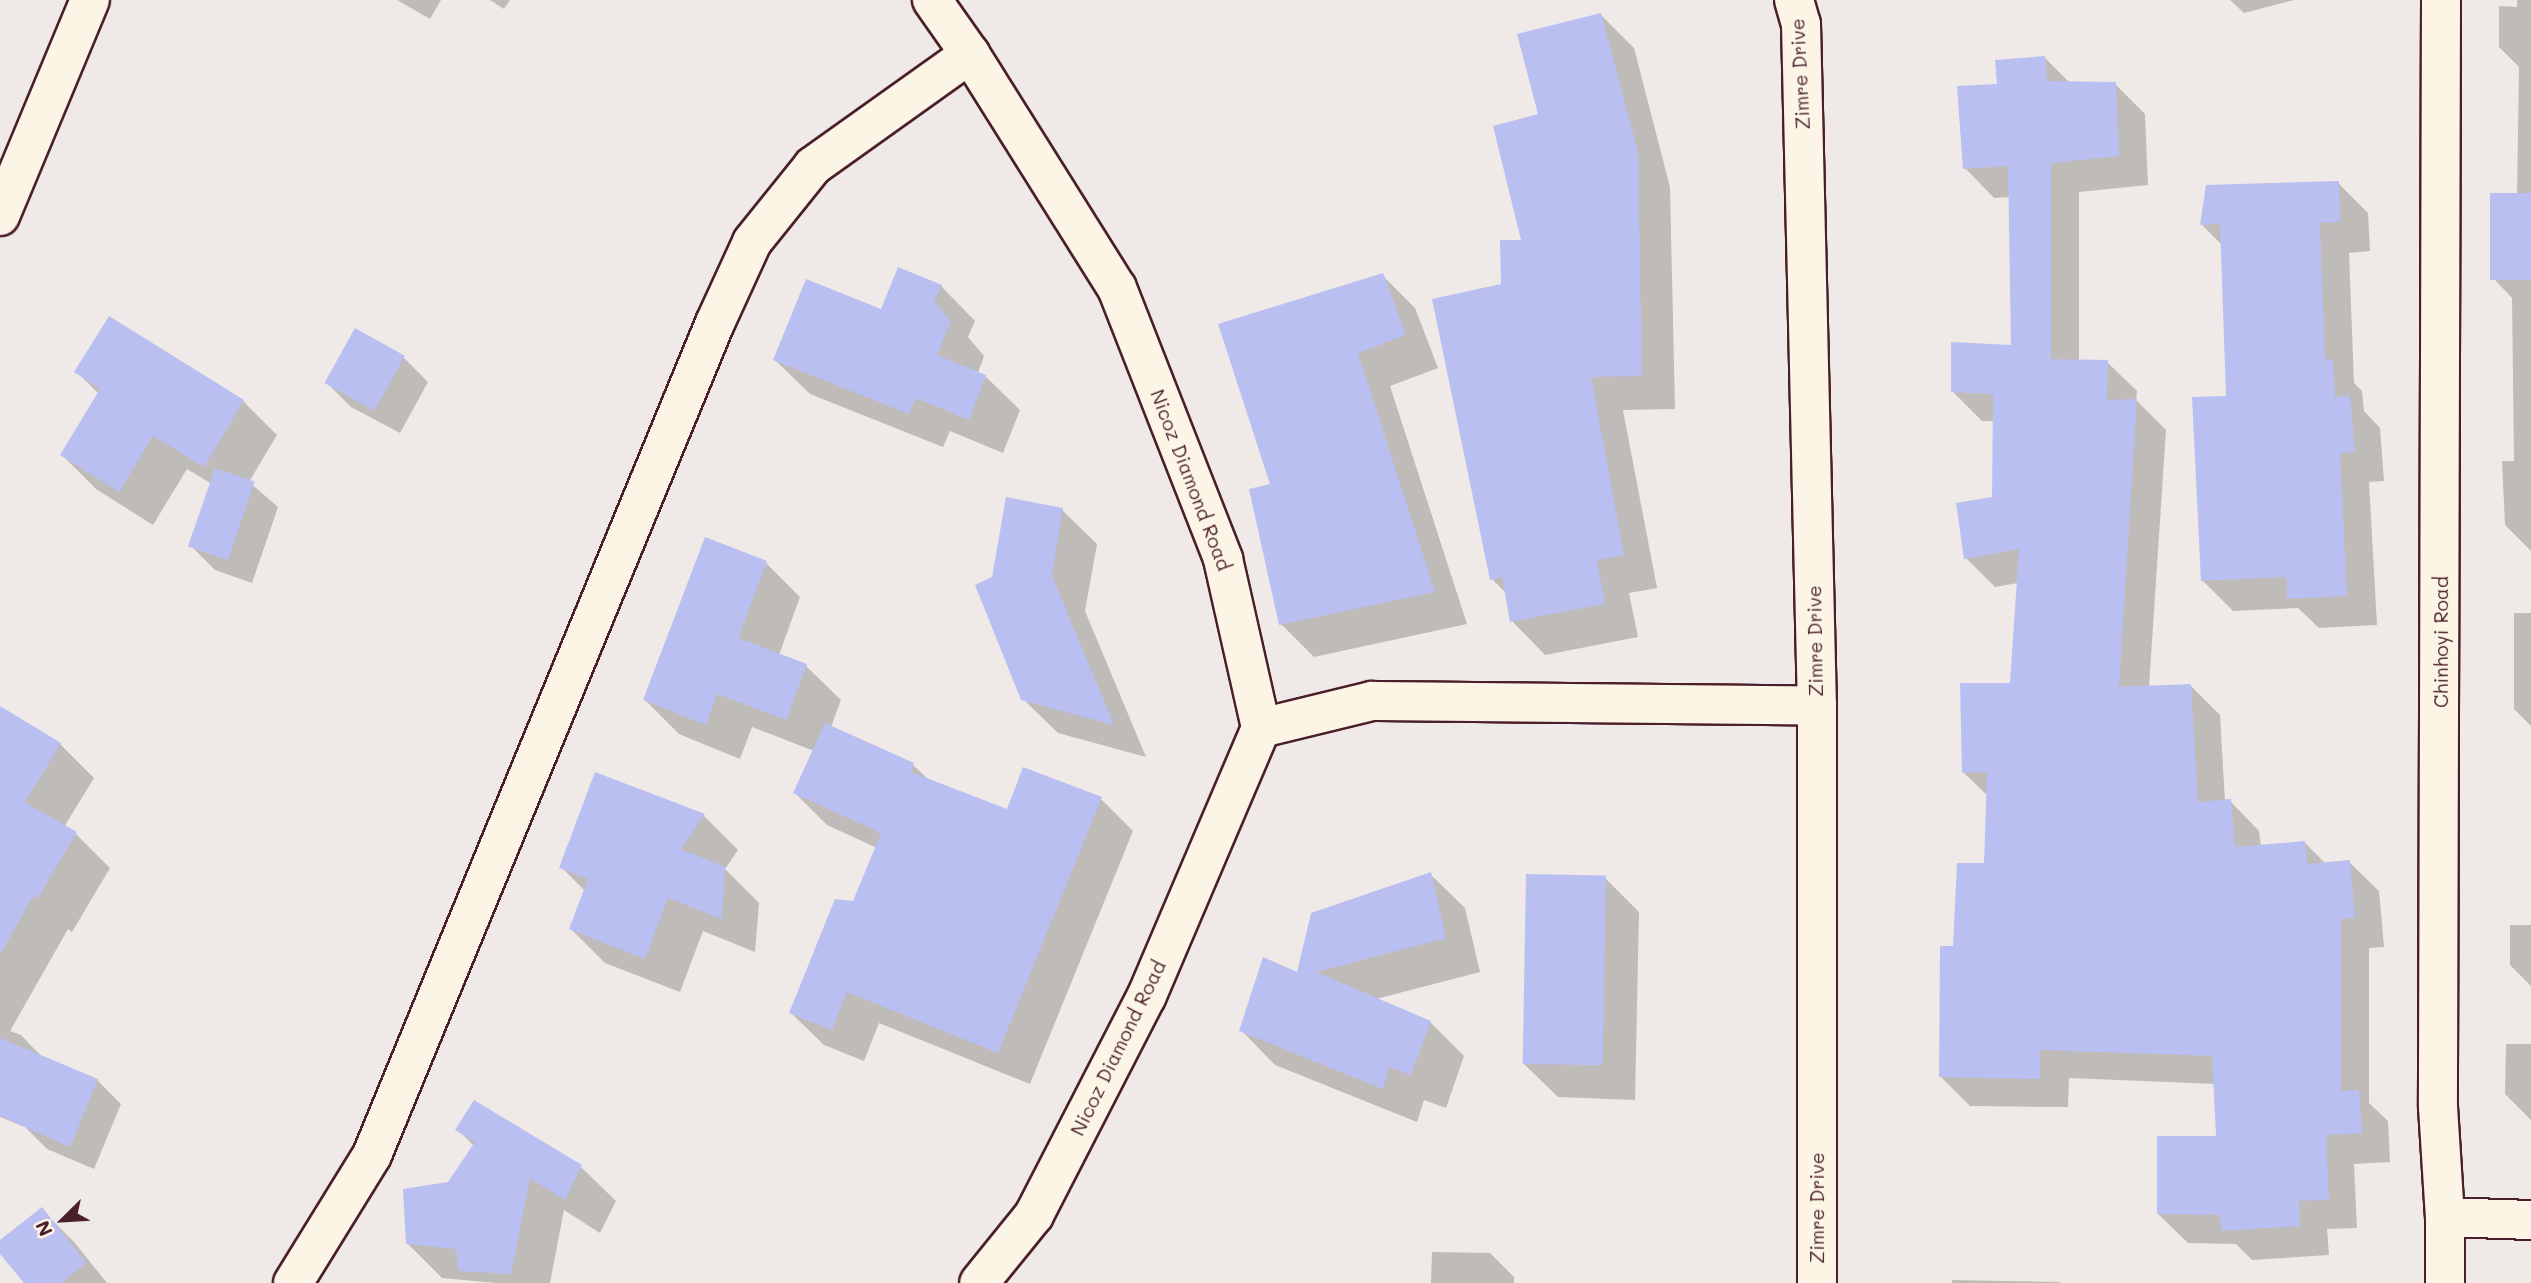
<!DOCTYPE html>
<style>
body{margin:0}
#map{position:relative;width:2531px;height:1283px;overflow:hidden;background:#efeae7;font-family:Mali,sans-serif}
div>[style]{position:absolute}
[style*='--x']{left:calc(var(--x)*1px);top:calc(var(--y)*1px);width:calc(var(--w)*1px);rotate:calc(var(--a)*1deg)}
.shadow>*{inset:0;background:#0003}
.building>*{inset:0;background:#babff1;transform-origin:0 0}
.roads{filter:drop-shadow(2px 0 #4a1f2b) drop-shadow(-2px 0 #4a1f2b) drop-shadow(0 2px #4a1f2b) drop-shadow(0 -2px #4a1f2b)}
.minor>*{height:38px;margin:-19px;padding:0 19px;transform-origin:19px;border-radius:19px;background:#fcf5e5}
span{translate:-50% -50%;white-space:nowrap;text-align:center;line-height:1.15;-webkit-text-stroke:5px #fcf5e5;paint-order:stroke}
.street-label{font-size:19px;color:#4a1f2b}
.north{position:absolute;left:28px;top:1185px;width:70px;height:70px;-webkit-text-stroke:5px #fcf5e5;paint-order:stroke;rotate:246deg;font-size:19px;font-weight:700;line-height:28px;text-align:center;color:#4a1f2b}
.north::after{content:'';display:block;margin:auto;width:24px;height:32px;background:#4a1f2b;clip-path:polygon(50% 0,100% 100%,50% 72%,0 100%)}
</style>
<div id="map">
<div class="shadow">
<i style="clip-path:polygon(397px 0,441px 0,430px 19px)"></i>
<i style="clip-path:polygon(490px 0,510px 0,504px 9px)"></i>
<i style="clip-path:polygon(2230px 0,2294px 0,2244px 13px)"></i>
<i style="clip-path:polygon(2517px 0,2531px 0,2531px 551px,2505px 525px,2502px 461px,2514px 461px,2512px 298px,2495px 280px,2517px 196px,2519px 67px,2499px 47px,2499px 6px,2517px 7px)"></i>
<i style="clip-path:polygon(1601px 15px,1634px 48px,1670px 187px,1675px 409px,1623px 410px,1657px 588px,1629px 593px,1638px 637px,1545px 655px,1512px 621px,1507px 594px,1492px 579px,1503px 285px,1523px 242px,1540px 115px)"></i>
<i style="clip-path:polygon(2045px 58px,2070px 83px,2115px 84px,2145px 114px,2148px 185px,2079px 192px,2079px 361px,2107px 362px,2137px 391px,2136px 400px,2166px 430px,2149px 687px,2190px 685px,2220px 715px,2225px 802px,2230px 801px,2259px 831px,2261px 846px,2305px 843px,2326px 864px,2349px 862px,2379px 891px,2384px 947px,2369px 948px,2369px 1103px,2388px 1121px,2390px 1162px,2354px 1164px,2357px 1228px,2327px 1229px,2329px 1255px,2252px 1260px,2236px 1244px,2188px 1243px,2158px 1214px,2218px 1138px,2216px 1084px,2069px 1078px,2068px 1107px,1970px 1106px,1940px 1076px,1955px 948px,1985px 865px,1988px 796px,1963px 772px,2011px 684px,2018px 583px,1995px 587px,1966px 558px,1994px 498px,1994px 421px,1982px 421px,1952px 391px,2013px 347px,2011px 197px,1994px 198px,1965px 168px)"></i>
<i style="clip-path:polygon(2338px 183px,2368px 213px,2370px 251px,2349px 253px,2354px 383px,2362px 391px,2364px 411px,2380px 428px,2384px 481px,2369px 482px,2377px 625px,2319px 628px,2298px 608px,2233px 611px,2203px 581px,2228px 398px,2222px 245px,2202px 225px)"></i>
<i style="clip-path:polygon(1382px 275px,1415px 308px,1438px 368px,1390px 386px,1467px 624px,1314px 657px,1281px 624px,1272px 486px)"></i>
<i style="clip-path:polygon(941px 286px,975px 321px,968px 337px,984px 356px,978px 373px,985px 376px,1020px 410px,1003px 453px,950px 431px,943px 447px,810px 394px,775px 360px)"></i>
<i style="clip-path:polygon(404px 358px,428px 382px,400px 433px,351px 407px,327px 383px)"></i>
<i style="clip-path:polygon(77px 372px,243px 401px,277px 435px,249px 482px,278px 507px,252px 583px,215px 570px,191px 546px,212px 484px,187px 469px,153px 525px,96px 489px,62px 455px,99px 394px)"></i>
<i style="clip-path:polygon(1062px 510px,1097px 544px,1085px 611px,1146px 757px,1058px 733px,1023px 699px,994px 578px)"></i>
<i style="clip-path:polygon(766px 563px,800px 597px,779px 655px,806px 666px,841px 700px,831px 727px,913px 765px,930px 781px,1008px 812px,1101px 799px,1133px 831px,1030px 1084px,879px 1023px,864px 1061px,824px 1045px,791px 1013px,854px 903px,877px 848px,827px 825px,795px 793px,814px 751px,752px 727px,740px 759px,679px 734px,645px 700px)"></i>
<i style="clip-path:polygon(2514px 613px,2531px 613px,2531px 726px,2514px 709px)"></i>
<i style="clip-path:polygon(0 708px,60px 744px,94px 778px,64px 827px,76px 834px,110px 868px,72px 932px,68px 929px,10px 1031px,21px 1035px,43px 1058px,97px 1080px,121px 1104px,94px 1169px,47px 1149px,25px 1127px,0 1117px)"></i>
<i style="clip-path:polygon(704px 816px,738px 850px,725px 869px,759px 903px,755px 952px,703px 931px,680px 992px,605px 963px,571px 929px,585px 891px,561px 867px)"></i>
<i style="clip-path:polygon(1430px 874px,1465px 908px,1480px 972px,1376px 999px,1430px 1022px,1464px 1056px,1446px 1108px,1424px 1100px,1417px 1122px,1275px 1065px,1241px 1030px,1298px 975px)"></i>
<i style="clip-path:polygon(1605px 878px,1639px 912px,1635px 1100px,1558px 1097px,1523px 1063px)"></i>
<i style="clip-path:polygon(2510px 925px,2531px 925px,2531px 986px,2510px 965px)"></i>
<i style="clip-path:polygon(2506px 1044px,2531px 1044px,2531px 1120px,2505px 1094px)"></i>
<i style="clip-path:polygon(474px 1102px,581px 1167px,616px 1201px,600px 1233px,564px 1210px,550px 1283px,496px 1283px,442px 1278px,407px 1243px,474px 1146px,458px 1130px)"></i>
<i style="clip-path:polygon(42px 1210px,74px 1242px,107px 1283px,26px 1283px,0 1251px,0 1243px)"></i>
<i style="clip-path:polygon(1432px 1252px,1490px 1253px,1514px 1277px,1514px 1283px,1431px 1283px)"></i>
<i style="clip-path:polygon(1952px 1280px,2059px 1282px,2060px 1283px,1952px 1283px)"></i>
</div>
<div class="building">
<i style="clip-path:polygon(1601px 13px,1638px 152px,1642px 376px,1591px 377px,1624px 555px,1597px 560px,1605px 604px,1510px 622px,1502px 577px,1490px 580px,1432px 299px,1501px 284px,1500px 240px,1521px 240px,1493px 126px,1538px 114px,1517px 34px)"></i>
<i style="clip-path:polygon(2045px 56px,2047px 81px,2116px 82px,2119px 156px,2051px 163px,2051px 359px,2108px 360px,2107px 400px,2137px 399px,2119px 687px,2191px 684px,2198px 802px,2231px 799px,2235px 847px,2305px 841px,2307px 864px,2350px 860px,2355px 918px,2341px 919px,2341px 1091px,2359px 1090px,2362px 1133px,2326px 1135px,2329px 1200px,2299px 1201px,2300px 1226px,2221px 1231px,2220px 1215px,2157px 1214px,2157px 1136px,2216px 1136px,2212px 1056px,2040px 1050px,2040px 1079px,1939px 1077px,1940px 946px,1953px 946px,1957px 863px,1984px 863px,1987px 772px,1962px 773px,1960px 683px,2010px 683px,2019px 549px,1964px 559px,1956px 503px,1992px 497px,1993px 394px,1951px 392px,1951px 342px,2011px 345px,2008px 166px,1963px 169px,1957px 86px,1997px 84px,1995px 60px)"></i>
<i style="clip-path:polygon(2339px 181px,2340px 222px,2320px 223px,2325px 360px,2333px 359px,2335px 397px,2350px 396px,2355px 452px,2340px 453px,2347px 596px,2287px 599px,2286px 577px,2201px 581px,2192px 397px,2226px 396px,2220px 224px,2200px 225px,2206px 185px)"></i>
<i style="left:2531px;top:193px;width:87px;height:41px;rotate:90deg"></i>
<i style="clip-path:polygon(898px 267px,942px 285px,934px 302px,951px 321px,937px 355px,986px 375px,969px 420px,916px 398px,909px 414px,773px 360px,806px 279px,881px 309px)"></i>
<i style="clip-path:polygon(1383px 273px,1406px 335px,1358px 353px,1435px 592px,1279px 625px,1249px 489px,1270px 484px,1218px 324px)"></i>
<i style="clip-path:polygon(109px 316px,244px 400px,204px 467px,153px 436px,119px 492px,60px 455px,100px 389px,74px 372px)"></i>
<i style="left:355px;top:328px;width:57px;height:63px;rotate:29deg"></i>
<i style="left:215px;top:468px;width:42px;height:83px;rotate:19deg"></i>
<i style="clip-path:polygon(1006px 497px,1063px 508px,1052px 576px,1114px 725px,1021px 700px,975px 585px,992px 577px)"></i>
<i style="clip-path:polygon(705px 537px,767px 561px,738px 638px,807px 664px,786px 720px,717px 694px,706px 725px,643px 700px)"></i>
<i style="clip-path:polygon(0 706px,61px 743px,25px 802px,77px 832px,37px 899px,33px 896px,0 955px)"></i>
<i style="clip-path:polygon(825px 723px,914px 763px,911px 772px,1007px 809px,1023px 767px,1102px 797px,998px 1053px,847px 992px,832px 1030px,789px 1013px,835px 899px,853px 901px,881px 833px,793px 793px)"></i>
<i style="clip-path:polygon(595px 772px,705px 814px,681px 849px,725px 867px,722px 919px,668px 898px,645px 959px,569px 929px,588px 879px,559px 868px)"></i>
<i style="clip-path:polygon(1431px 872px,1446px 938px,1316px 972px,1431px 1021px,1411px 1075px,1389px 1067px,1383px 1089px,1239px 1031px,1263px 957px,1297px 972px,1311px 913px)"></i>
<i style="left:1526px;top:874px;width:80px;height:190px;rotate:1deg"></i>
<i style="clip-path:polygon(0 1038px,98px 1079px,70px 1147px,0 1116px)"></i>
<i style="clip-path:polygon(474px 1100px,582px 1165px,565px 1200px,530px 1178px,511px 1274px,458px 1271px,456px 1249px,406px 1244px,403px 1189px,448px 1182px,475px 1142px,455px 1130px)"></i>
<i style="clip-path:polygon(42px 1207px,86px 1263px,61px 1283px,24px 1283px,0 1254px,0 1240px)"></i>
</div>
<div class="roads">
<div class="minor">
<i style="--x:932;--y:0;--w:66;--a:54.9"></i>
<i style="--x:970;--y:54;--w:276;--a:57.9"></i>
<i style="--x:1117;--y:288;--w:291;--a:68.6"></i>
<i style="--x:1223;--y:559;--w:173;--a:77.3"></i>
<i style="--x:1261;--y:728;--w:293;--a:113.1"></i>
<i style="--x:1146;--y:997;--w:245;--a:117.2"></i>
<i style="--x:1034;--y:1215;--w:87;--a:129"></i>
<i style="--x:1794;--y:0;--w:25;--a:74"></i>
<i style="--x:1801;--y:24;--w:682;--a:88.66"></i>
<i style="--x:1817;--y:706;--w:577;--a:90"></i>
<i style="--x:2441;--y:0;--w:1107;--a:90.16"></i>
<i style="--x:2438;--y:1107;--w:110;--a:86.4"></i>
<i style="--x:2445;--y:1217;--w:66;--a:90"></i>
<i style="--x:0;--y:216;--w:234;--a:-67.4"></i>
<i style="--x:1261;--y:728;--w:114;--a:-13.7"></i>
<i style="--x:1372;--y:701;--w:445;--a:0.6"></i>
<i style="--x:2445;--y:1217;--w:86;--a:2"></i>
<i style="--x:293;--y:1283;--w:150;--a:-58.3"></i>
<i style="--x:372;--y:1155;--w:900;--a:-67.6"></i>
<i style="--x:715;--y:323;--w:89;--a:-65.4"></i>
<i style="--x:752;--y:242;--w:97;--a:-51.2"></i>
<i style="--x:813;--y:166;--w:193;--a:-35.5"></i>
</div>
</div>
<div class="street-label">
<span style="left:1800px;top:74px;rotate:-93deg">Zimre Drive</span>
<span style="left:1191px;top:480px;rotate:69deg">Nicoz Diamond Road</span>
<span style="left:1815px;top:641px;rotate:-91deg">Zimre Drive</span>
<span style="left:2441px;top:642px;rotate:-90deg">Chinhoyi Road</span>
<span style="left:1118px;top:1048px;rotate:-64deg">Nicoz Diamond Road</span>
<span style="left:1817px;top:1208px;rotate:-90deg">Zimre Drive</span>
</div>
<div class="north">N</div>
</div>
